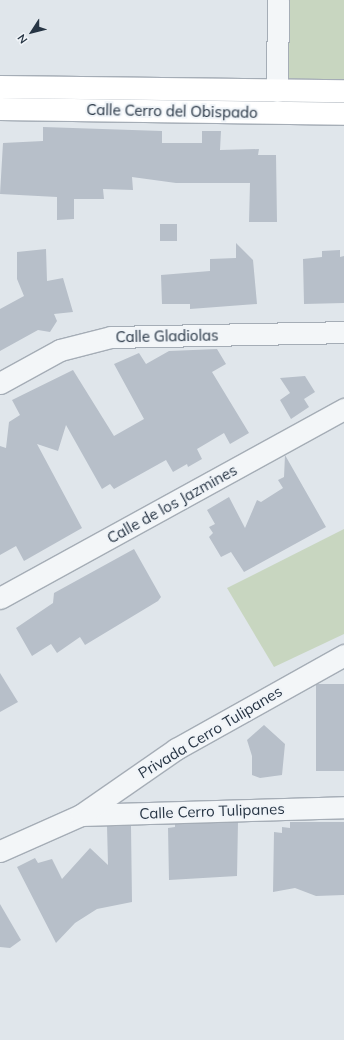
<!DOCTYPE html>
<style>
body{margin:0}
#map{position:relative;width:344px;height:1040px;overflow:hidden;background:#e0e6eb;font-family:Mulish,sans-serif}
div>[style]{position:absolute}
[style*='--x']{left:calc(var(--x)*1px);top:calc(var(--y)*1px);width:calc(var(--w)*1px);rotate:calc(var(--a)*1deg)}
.green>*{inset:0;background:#c8d6c0;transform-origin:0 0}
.building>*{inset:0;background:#b7bfc9;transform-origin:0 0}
.roads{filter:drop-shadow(1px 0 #a5adb6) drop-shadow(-1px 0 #a5adb6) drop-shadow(0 1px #a5adb6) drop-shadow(0 -1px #a5adb6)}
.minor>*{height:21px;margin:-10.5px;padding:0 10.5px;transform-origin:10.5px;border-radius:10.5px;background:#f3f6f8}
.secondary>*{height:22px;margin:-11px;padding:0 11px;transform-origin:11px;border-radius:11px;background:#fff}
span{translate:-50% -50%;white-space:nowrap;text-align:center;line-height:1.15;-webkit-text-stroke:4px #f0f4f8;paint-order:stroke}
.street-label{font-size:15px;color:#273544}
.north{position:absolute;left:12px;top:12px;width:40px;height:40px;-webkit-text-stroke:3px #f0f4f8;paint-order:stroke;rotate:234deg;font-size:11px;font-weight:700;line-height:16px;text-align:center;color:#273544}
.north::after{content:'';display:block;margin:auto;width:14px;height:18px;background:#273544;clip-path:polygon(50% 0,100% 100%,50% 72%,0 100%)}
</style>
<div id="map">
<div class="green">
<i style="left:288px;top:0;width:56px;height:87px"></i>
<i style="clip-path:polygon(344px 529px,344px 634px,274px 667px,227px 588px)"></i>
</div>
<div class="building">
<i style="clip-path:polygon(43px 127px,162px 131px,162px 143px,202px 143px,202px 131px,221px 131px,220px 150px,259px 149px,258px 155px,276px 155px,277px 222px,249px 222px,250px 183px,176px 183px,132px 177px,133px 190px,103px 189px,104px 199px,74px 199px,74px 219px,57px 220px,57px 197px,0 194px,3px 143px,43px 141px)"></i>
<i style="left:160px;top:224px;width:17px;height:17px"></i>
<i style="clip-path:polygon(236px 243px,253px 260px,257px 304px,190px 309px,190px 304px,162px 304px,161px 275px,210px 271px,210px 259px,236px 258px)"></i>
<i style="clip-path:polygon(46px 249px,47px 281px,63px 278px,73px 312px,54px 314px,57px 321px,50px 332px,38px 330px,0 351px,0 309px,24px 296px,17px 279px,17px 252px)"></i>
<i style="clip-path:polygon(340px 250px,340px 257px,344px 256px,344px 303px,304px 304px,303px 259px,322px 257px,322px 251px)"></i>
<i style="clip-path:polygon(217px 349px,226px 364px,212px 372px,249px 433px,230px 444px,224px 433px,197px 449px,202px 459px,188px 467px,187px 464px,173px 472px,166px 460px,114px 489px,110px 484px,102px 489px,66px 425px,58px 451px,37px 444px,82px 528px,24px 561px,16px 546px,0 555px,0 446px,6px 448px,9px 422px,20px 415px,12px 400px,73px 370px,114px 436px,144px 419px,114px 364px,139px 353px,146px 364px,169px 351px)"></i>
<i style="clip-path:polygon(305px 376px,315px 392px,304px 399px,309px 407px,291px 419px,280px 400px,290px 393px,280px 378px)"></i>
<i style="clip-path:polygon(285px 455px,326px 527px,244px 572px,231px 552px,221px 557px,209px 537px,213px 533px,209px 527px,215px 524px,207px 510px,229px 497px,245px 528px,257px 500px,261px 502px,283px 488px,278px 480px,284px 477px)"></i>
<i style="clip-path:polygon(134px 549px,161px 597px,158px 601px,85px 645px,80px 637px,57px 653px,51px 644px,32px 656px,16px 628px,53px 603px,54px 593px)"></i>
<i style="clip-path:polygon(0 673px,18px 702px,0 712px)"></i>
<i style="left:344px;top:684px;width:87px;height:28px;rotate:90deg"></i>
<i style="clip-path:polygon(264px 725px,285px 744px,282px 775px,260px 778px,252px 775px,252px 756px,247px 740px)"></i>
<i style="clip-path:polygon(238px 822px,237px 876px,169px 880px,168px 828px,175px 827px,175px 824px)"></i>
<i style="clip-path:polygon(290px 822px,344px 822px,344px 895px,316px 896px,295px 888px,273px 892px,274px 832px,282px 833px,282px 827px,290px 828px)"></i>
<i style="clip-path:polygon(107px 826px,131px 826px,132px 902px,97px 909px,75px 923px,56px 943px,17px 867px,35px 858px,38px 863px,52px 859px,62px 879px,90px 848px,108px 865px)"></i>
<i style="clip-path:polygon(0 904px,21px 940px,10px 948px,0 947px)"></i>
</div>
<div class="roads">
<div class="minor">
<i style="--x:277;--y:91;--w:91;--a:-89.4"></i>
<i style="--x:0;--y:383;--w:68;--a:-28.8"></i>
<i style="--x:60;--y:350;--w:53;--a:-14.3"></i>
<i style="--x:111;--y:337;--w:233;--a:-1.2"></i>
<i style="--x:0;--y:598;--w:393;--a:-28.8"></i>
<i style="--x:81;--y:815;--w:263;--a:-1.7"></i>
<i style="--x:0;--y:851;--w:89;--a:-24"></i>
<i style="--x:81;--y:815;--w:116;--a:-34.8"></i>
<i style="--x:176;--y:749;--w:193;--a:-29.2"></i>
</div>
<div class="secondary">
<i style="--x:0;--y:87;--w:344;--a:0.7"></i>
<i style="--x:0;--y:109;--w:344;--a:0.8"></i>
</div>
</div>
<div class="street-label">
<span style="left:172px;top:111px;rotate:1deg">Calle Cerro del Obispado</span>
<span style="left:167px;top:336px;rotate:-1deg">Calle Gladiolas</span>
<span style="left:172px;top:504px;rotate:-29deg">Calle de los Jazmines</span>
<span style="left:210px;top:732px;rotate:-31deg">Privada Cerro Tulipanes</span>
<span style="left:212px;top:811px;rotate:-2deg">Calle Cerro Tulipanes</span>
</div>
<div class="north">N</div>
</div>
